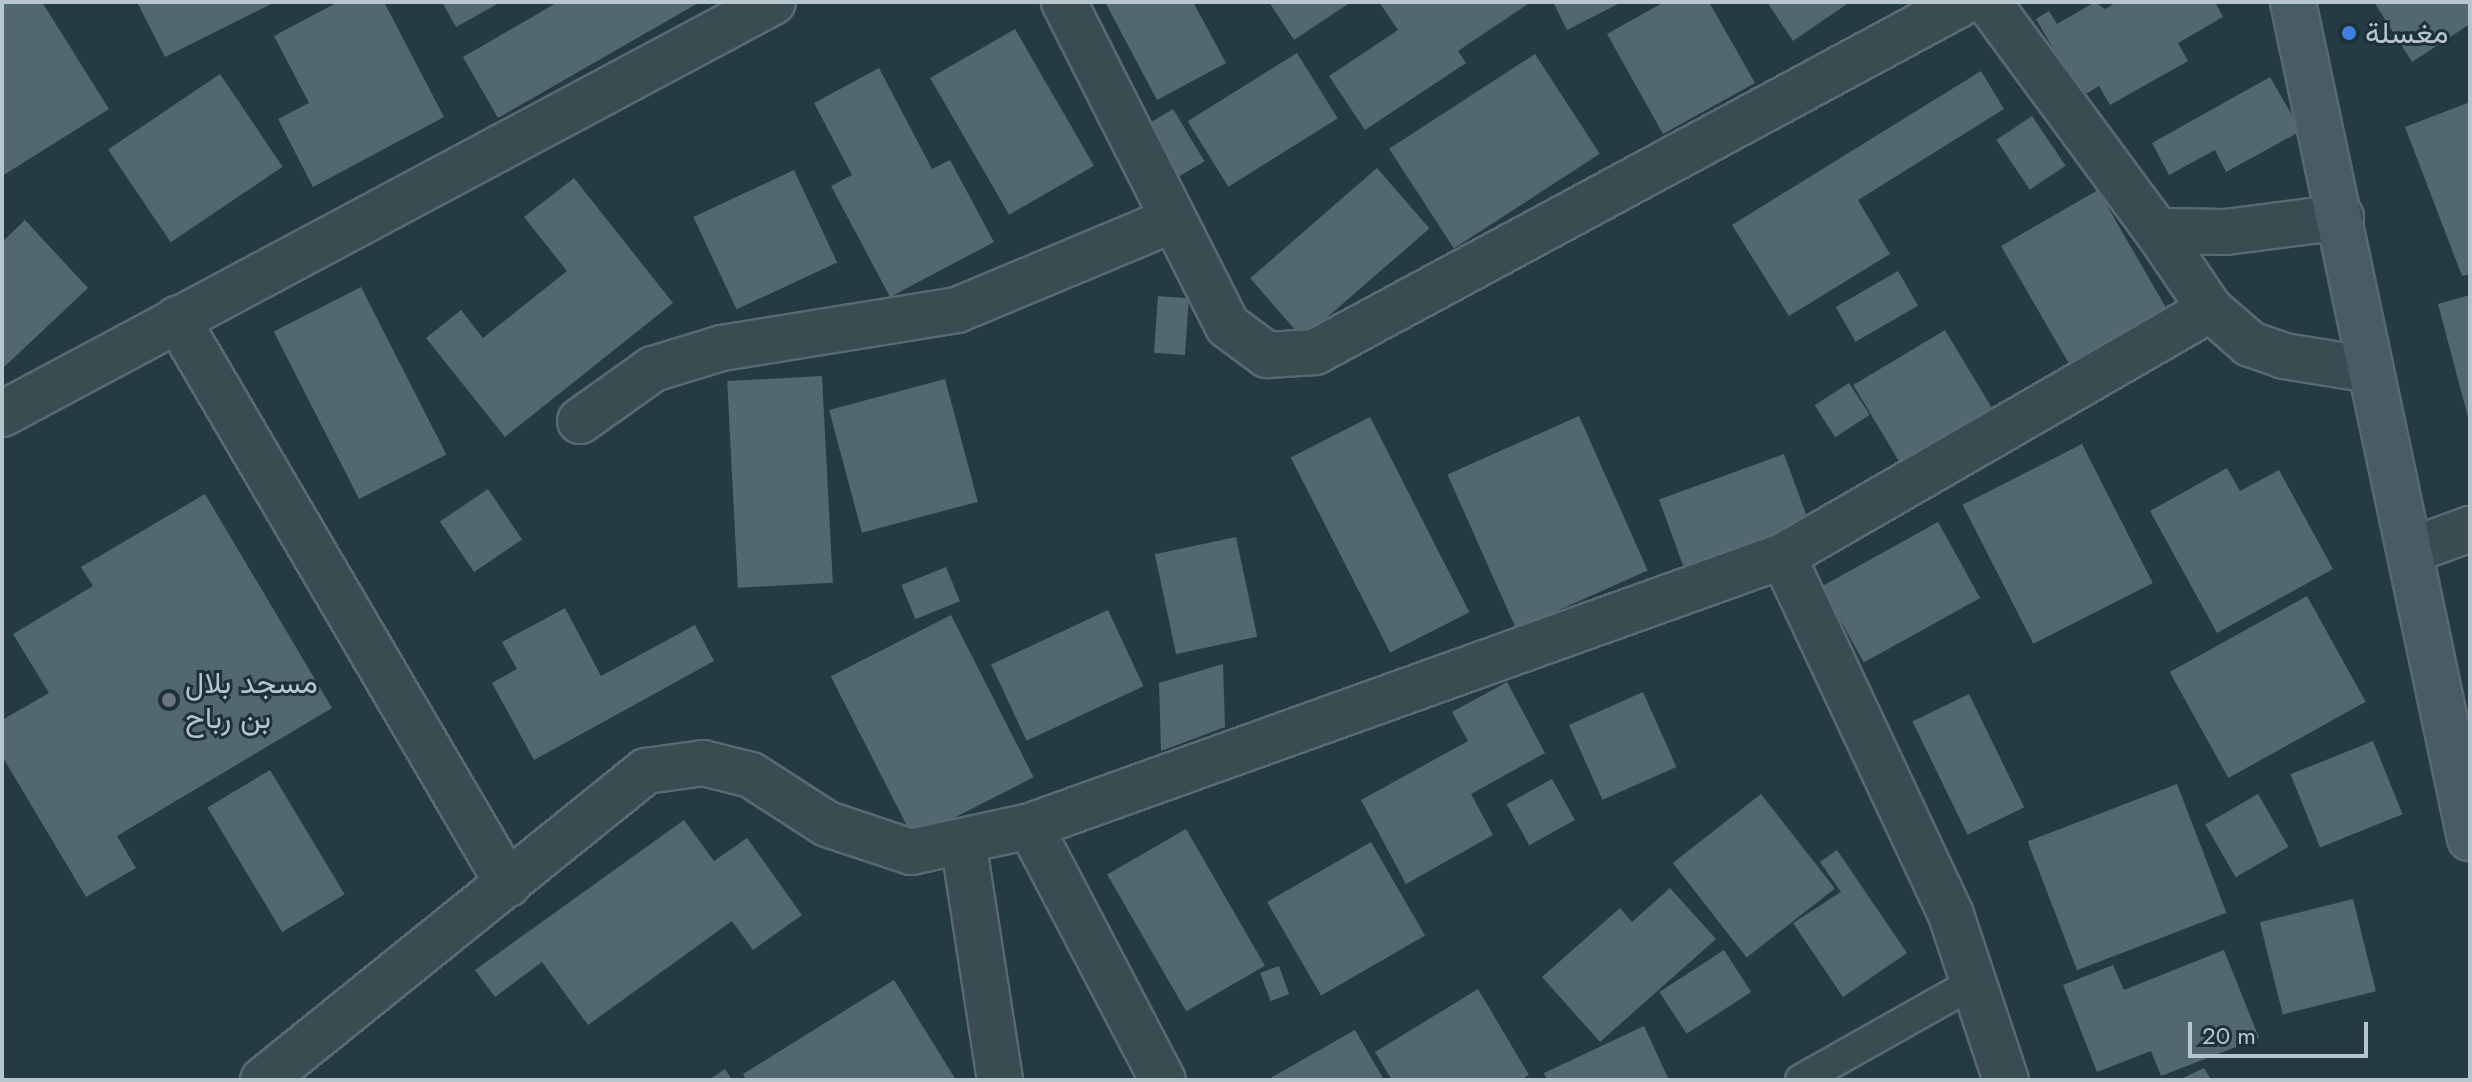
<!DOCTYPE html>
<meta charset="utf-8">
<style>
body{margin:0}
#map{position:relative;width:2472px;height:1082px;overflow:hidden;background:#253b43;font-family:Jost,Vazirmatn,sans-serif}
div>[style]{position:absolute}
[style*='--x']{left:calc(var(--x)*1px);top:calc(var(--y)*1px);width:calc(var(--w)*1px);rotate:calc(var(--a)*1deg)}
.building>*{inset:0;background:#516870;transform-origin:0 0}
.roads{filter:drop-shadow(2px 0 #586970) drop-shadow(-2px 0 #586970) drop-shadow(0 2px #586970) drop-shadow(0 -2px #586970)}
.lane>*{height:30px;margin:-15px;padding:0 15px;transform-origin:15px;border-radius:15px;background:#3a4b52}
.street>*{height:44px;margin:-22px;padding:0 22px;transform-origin:22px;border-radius:22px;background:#3a4b52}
.secondary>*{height:44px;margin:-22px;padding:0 22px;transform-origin:22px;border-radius:22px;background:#485c65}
.dots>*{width:22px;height:22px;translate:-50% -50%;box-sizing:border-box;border:4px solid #1e3038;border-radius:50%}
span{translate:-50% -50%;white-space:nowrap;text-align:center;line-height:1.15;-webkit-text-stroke:6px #1e3038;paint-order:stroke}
.poi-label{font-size:30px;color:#b7c6cc}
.left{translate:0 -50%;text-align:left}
.frame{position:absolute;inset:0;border:4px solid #b7c6cc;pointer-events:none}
.scale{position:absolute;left:2188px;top:1022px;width:180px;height:36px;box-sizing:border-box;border:4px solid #b7c6cc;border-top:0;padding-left:10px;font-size:24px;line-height:28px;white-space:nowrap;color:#b7c6cc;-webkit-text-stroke:6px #1e3038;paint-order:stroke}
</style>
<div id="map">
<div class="building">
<i style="clip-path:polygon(2px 2px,42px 2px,109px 109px,2px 176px)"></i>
<i style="clip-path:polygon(137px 2px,275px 2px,165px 57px)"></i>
<i style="clip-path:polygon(338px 2px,384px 2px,444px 117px,313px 187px,278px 119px,309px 103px,274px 36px)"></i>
<i style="clip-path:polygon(442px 2px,501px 2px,456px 27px)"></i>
<i style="clip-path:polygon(558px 2px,700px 2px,498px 118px,463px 57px)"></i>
<i style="clip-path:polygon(1105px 2px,1193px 2px,1226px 63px,1157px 100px)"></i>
<i style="clip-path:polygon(1269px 2px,1351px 2px,1294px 40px)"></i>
<i style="clip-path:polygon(1379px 2px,1531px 2px,1458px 51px,1466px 63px,1365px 130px,1329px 76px,1398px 30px)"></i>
<i style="clip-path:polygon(1553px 2px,1622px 2px,1567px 30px)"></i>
<i style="clip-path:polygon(1664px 2px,1709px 2px,1755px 83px,1663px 134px,1607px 34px)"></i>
<i style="clip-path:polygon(1767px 2px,1850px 2px,1793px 41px)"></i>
<i style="clip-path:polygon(2095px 2px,2105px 9px,2117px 2px,2215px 2px,2223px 17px,2178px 43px,2188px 61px,2110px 105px,2099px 86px,2081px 97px,2036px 19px,2049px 11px,2057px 24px)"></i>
<i style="clip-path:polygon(2374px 2px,2470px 2px,2470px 24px,2412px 62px)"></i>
<i style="left:1015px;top:29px;width:158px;height:98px;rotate:60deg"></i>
<i style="left:1297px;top:53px;width:77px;height:129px;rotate:58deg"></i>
<i style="left:1535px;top:54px;width:119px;height:174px;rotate:57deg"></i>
<i style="clip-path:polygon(879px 68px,932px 169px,950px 160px,994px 242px,890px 297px,831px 186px,852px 175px,814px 103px)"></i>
<i style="clip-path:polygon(1981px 71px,2004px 109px,1858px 200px,1890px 254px,1789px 316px,1732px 225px)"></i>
<i style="left:220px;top:74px;width:112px;height:135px;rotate:56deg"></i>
<i style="clip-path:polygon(2270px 77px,2301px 131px,2226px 172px,2215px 150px,2169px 175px,2152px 143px)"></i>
<i style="clip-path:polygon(2470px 102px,2470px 274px,2462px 276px,2405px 127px)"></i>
<i style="left:1173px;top:109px;width:61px;height:36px;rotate:59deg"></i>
<i style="left:2032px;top:116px;width:60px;height:43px;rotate:56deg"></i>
<i style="left:1377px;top:168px;width:80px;height:168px;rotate:49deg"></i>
<i style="left:794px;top:170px;width:102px;height:111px;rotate:65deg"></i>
<i style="clip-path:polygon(574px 178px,673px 303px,505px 437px,426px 338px,461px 310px,483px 338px,567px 271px,524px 217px)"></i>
<i style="left:2098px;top:190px;width:149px;height:112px;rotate:60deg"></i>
<i style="clip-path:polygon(25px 220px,88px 288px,2px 369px,2px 242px)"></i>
<i style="left:1898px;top:271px;width:40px;height:72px;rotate:60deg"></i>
<i style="left:361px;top:287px;width:188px;height:98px;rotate:63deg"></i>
<i style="clip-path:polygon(2470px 295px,2470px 421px,2469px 421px,2438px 304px)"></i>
<i style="left:1158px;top:296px;width:31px;height:57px;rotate:4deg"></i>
<i style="left:1945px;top:330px;width:103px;height:107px;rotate:59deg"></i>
<i style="left:822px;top:376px;width:207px;height:95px;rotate:87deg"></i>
<i style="left:945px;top:379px;width:127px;height:120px;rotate:75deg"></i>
<i style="left:1849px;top:383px;width:38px;height:41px;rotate:57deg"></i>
<i style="left:1579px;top:416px;width:169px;height:144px;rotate:66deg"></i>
<i style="left:1370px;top:417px;width:219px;height:89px;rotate:63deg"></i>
<i style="left:2082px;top:444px;width:156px;height:134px;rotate:63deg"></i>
<i style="left:1784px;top:454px;width:84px;height:133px;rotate:70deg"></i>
<i style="clip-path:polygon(2227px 468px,2240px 491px,2279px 470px,2333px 569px,2217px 633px,2150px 511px)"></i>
<i style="left:488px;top:489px;width:61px;height:58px;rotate:56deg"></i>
<i style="clip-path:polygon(205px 494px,332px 708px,117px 836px,136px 868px,86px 897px,2px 756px,2px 720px,49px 693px,13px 634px,93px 586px,81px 567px)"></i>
<i style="left:1938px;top:522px;width:87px;height:133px;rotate:61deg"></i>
<i style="left:1236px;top:537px;width:102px;height:83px;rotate:78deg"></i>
<i style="left:946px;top:567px;width:37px;height:48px;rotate:68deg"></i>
<i style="left:2307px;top:596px;width:121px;height:157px;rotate:61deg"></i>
<i style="clip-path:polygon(565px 608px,601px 676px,695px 625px,714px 661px,534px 760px,492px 683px,517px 669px,502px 642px)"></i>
<i style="left:1108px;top:610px;width:84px;height:129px;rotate:65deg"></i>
<i style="left:951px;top:615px;width:182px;height:135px;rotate:63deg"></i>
<i style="clip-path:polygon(1223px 664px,1225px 727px,1161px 751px,1159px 683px)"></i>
<i style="clip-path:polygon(1507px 682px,1545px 753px,1471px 794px,1493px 835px,1406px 884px,1361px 800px,1468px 741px,1452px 712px)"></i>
<i style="left:1643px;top:692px;width:82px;height:81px;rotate:66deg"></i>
<i style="left:1969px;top:694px;width:126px;height:63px;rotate:64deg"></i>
<i style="left:2373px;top:741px;width:79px;height:89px;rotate:68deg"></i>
<i style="left:270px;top:770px;width:145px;height:73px;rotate:59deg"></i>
<i style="left:1552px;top:779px;width:47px;height:52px;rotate:61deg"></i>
<i style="left:2177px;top:784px;width:138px;height:160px;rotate:69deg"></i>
<i style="left:1761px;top:794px;width:120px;height:112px;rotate:52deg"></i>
<i style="left:2258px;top:794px;width:61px;height:61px;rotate:60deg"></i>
<i style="clip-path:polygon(684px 820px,714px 861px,747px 838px,802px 915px,753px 950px,732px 921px,588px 1025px,542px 962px,495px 997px,475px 970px)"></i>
<i style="left:1186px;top:829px;width:158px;height:91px;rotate:60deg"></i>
<i style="left:1371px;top:842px;width:108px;height:120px;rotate:60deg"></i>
<i style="clip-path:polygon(1837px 850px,1907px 953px,1843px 997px,1793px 923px,1841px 892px,1820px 862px)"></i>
<i style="clip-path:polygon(1670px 888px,1716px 939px,1600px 1042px,1542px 977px,1620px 908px,1632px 922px)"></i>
<i style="left:2353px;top:899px;width:95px;height:96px;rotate:76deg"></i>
<i style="left:1724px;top:950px;width:50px;height:77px;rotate:57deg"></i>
<i style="clip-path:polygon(2224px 950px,2259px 1038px,2161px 1076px,2151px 1051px,2097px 1072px,2063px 985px,2113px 965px,2124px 990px)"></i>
<i style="left:1279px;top:966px;width:30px;height:20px;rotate:70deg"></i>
<i style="clip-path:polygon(894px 980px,956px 1080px,746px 1080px,743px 1074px)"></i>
<i style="clip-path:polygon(1478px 989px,1529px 1075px,1520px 1080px,1392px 1080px,1375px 1052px)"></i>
<i style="clip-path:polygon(1644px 1026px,1669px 1080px,1547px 1080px,1544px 1073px)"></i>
<i style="clip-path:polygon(1355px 1030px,1384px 1080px,1267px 1080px)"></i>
<i style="clip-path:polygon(2204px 1068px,2211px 1080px,2179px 1080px)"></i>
<i style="clip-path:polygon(725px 1069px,732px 1080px,709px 1080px)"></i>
</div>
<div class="roads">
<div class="lane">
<i style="--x:1801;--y:1080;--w:197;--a:-29.4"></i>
</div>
<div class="street">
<i style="--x:1064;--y:2;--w:363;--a:63.2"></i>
<i style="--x:1228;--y:326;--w:49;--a:36.6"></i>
<i style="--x:1267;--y:355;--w:48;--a:-3.6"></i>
<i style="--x:1315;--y:352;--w:737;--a:-28.34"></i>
<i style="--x:1988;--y:2;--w:285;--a:53.6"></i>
<i style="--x:2157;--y:231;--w:69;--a:0.8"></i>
<i style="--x:2226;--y:232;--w:116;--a:-7.4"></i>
<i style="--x:2157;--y:231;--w:94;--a:55.8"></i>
<i style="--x:2210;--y:309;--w:53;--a:41.2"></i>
<i style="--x:2250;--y:344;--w:36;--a:19"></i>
<i style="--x:2284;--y:356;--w:88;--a:9.1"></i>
<i style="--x:177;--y:319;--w:655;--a:59.64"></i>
<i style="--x:2;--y:414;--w:874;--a:-28.12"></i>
<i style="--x:580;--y:421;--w:90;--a:-35.5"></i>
<i style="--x:653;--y:369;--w:72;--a:-16.9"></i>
<i style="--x:722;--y:348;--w:238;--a:-9.2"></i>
<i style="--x:957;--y:310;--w:233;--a:-22.7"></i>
<i style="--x:2410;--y:551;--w:64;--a:-20.1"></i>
<i style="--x:1783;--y:556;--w:396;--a:64.9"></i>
<i style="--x:1951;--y:915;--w:174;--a:71.6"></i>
<i style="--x:1030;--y:826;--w:287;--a:62.4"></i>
<i style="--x:963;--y:841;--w:242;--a:81.2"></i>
<i style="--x:263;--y:1080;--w:492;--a:-38.9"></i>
<i style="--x:646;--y:771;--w:58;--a:-8"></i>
<i style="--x:703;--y:763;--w:49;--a:14"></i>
<i style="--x:751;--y:775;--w:90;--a:32.8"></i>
<i style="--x:827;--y:824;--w:89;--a:18.4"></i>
<i style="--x:911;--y:852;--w:122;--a:-12.3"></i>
<i style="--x:1030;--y:826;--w:800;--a:-19.73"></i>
<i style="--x:1783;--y:556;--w:493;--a:-30"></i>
</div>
<div class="secondary">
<i style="--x:2293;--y:2;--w:855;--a:78.05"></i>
</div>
</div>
<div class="dots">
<i style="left:2349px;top:33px;background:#3f7fe0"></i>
<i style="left:169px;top:700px;background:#6b7280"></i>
</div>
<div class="poi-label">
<span class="left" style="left:2365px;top:33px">مغسلة</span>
<span class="left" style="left:185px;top:700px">مسجد بلال<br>بن رباح</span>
</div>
<div class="frame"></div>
<div class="scale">20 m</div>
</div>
